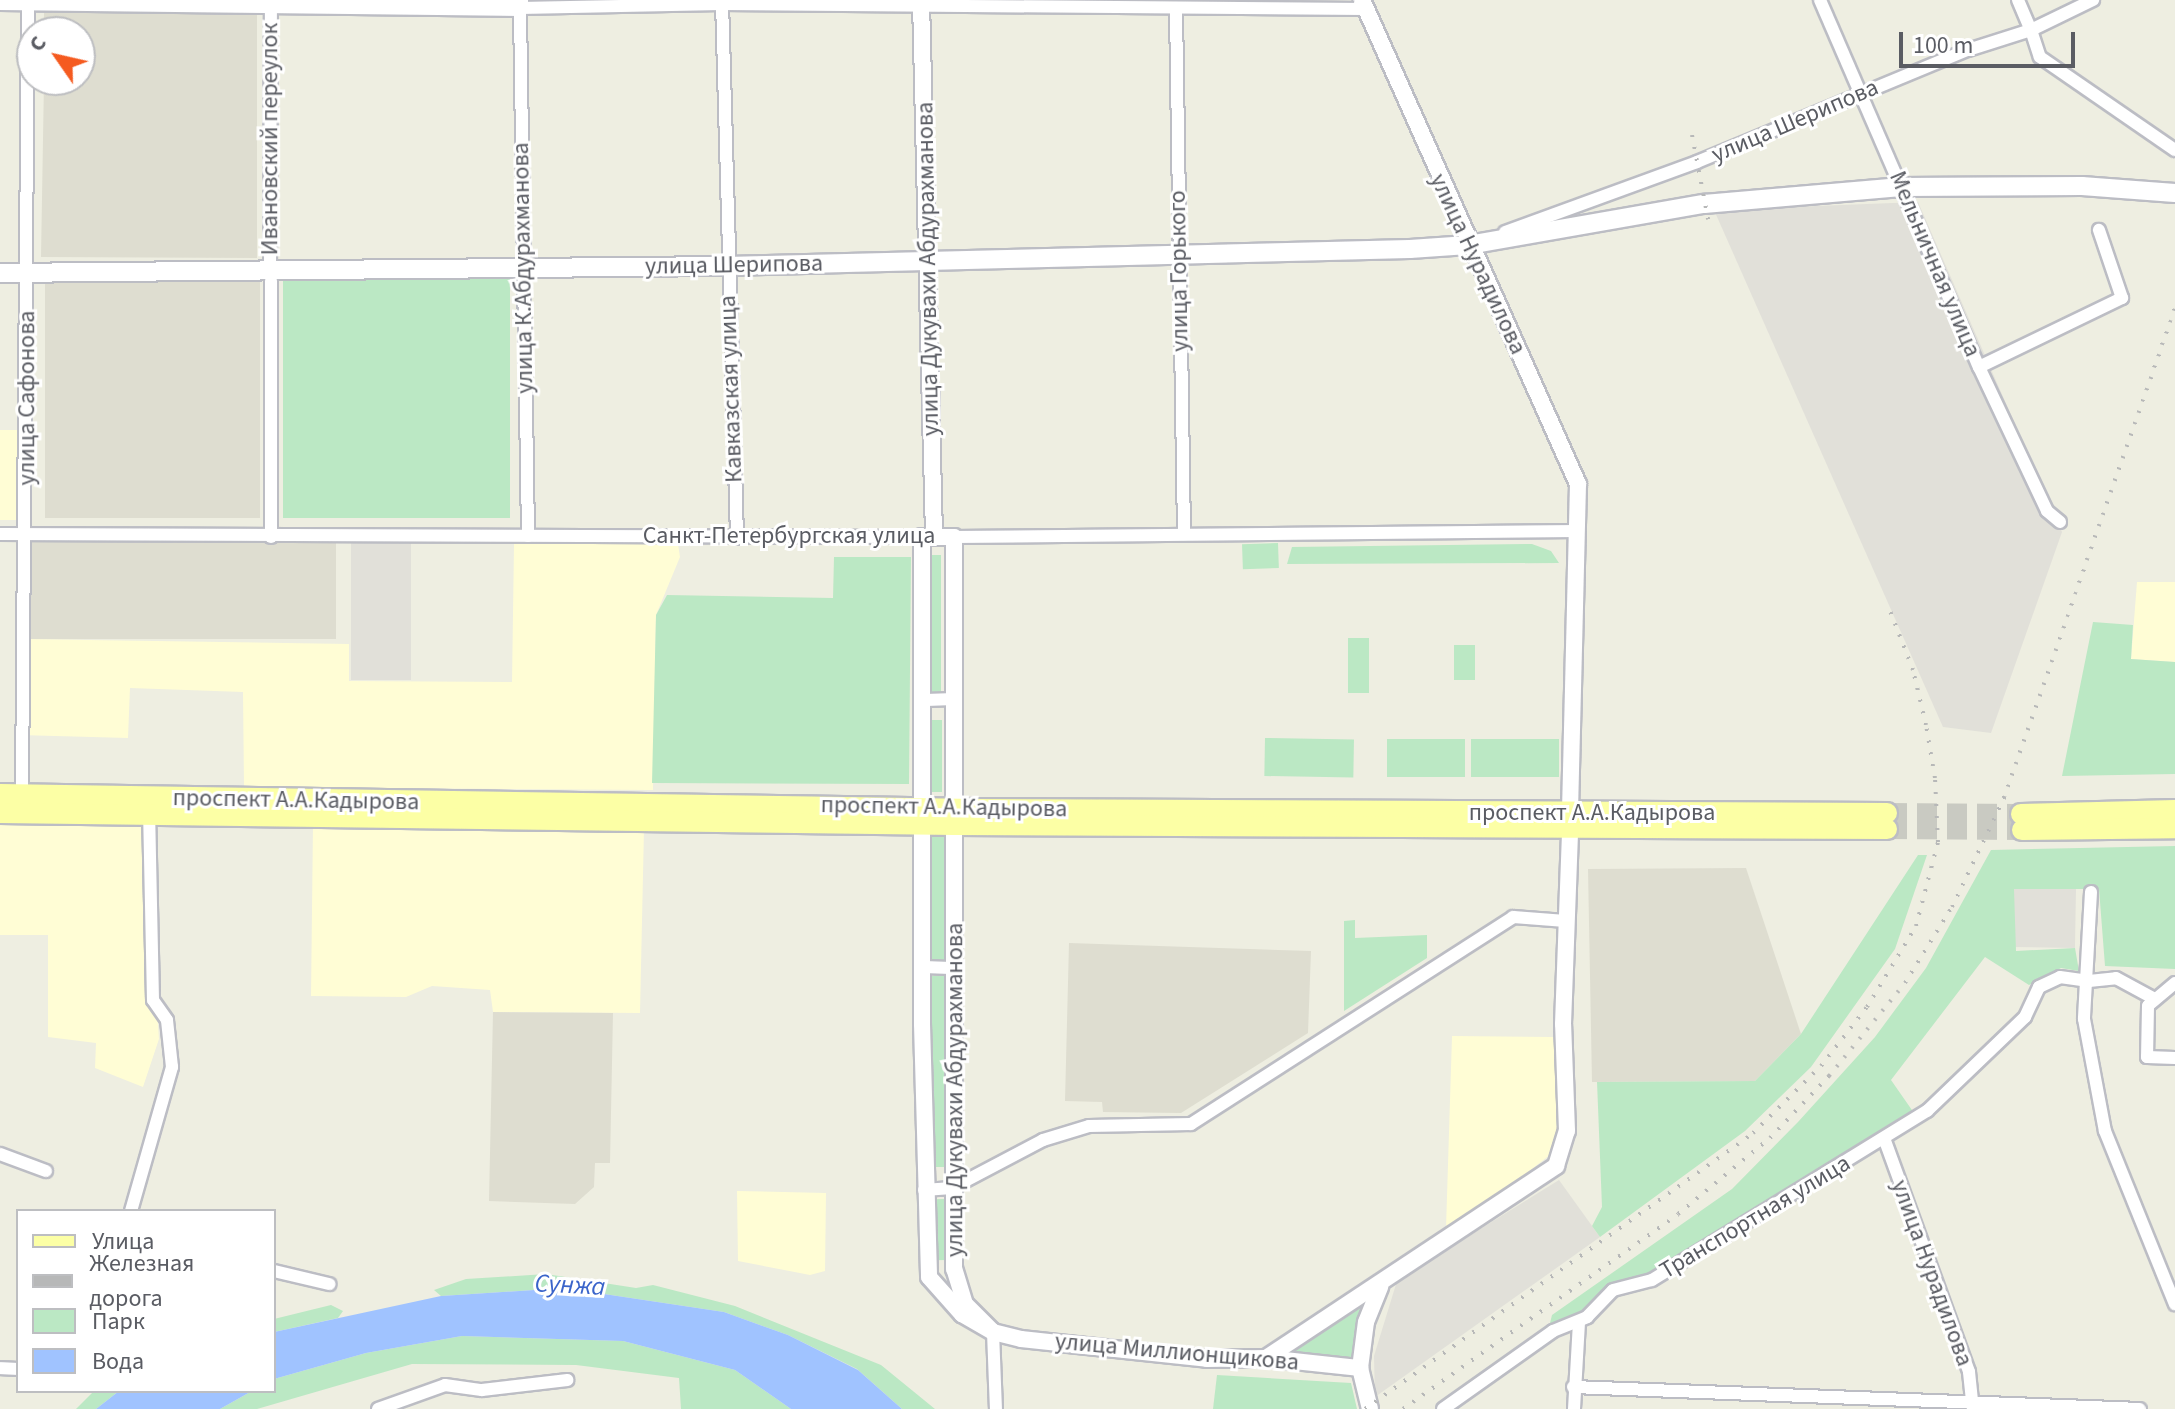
<!DOCTYPE html>
<meta charset="utf-8">
<style>
body{margin:0}
#map{position:relative;width:2175px;height:1409px;overflow:hidden;background:#eeeee1;font-family:"Source Sans 3",sans-serif}
div>[style]{position:absolute}
[style*='--x']{left:calc(var(--x)*1px);top:calc(var(--y)*1px);width:calc(var(--w)*1px);rotate:calc(var(--a)*1deg)}
.commercial>*{inset:0;background:#fffdd5;transform-origin:0 0}
.industrial>*{inset:0;background:#e1e0d9;transform-origin:0 0}
.education>*{inset:0;background:#deddd0;transform-origin:0 0}
.green>*{inset:0;background:#bbe8c4;transform-origin:0 0}
.water>*{inset:0;background:#a0c3ff}
.primary-tunnel>*{height:20px;margin-top:-10px;transform-origin:0;background:repeating-linear-gradient(90deg,#c9cac2 0 20px,transparent 0 30px)}
.roads{filter:drop-shadow(2px 0 #bcbdc4) drop-shadow(-2px 0 #bcbdc4) drop-shadow(0 2px #bcbdc4) drop-shadow(0 -2px #bcbdc4)}
.minor>*{height:12px;margin:-6px;padding:0 6px;transform-origin:6px;border-radius:6px;background:#fff}
.tertiary>*{height:16px;margin:-8px;padding:0 8px;transform-origin:8px;border-radius:8px;background:#fff}
.secondary>*{height:18px;margin:-9px;padding:0 9px;transform-origin:9px;border-radius:9px;background:#fff}
.primary>*{height:20px;margin:-10px;padding:0 10px;transform-origin:10px;border-radius:10px;background:#fcffa5}
.rail>*{height:4px;margin-top:-2px;transform-origin:0;background:repeating-linear-gradient(90deg,#b7b8b8 0 2px,transparent 0 12px)}
span{translate:-50% -50%;white-space:nowrap;text-align:center;line-height:1.15;-webkit-text-stroke:6px #fff;paint-order:stroke}
.street-label{font-size:24px;color:#5a5c63}
.water-label{font-size:26px;color:#3a64ca;font-style:italic}
.legend{position:absolute;left:16px;top:1209px;width:260px;height:184px;box-sizing:border-box;background:#fff;border:2px solid #bdbec1;margin:0;padding:10px 14px;list-style:none;font-size:24px;color:#5a5c63}
.legend li{display:flex;align-items:center;gap:16px;height:40px}
.legend b{width:40px;border:2px solid #bdbec1}
.north{position:absolute;left:16px;top:16px;width:80px;height:80px;box-sizing:border-box;background:#fff;border:2px solid #bdbec1;border-radius:50%;rotate:304deg;font-size:22px;font-weight:700;line-height:32px;text-align:center;color:#5a5c63}
.north::after{content:'';display:block;margin:auto;width:28px;height:36px;background:#f55b20;clip-path:polygon(50% 0,100% 100%,50% 72%,0 100%)}
.scale{position:absolute;left:1899px;top:32px;width:176px;height:36px;box-sizing:border-box;border:4px solid #5a5c63;border-top:0;padding-left:10px;font-size:24px;line-height:28px;white-space:nowrap;color:#5a5c63;-webkit-text-stroke:6px #fff;paint-order:stroke}
</style>
<div id="map">
<div class="commercial">
<i style="left:0;top:430px;width:21px;height:90px"></i>
<i style="clip-path:polygon(514px 544px,678px 544px,680px 557px,656px 615px,653px 790px,244px 787px,243px 692px,130px 688px,128px 738px,19px 735px,21px 639px,349px 644px,349px 681px,512px 682px)"></i>
<i style="clip-path:polygon(2137px 582px,2175px 582px,2175px 662px,2131px 659px)"></i>
<i style="clip-path:polygon(0 820px,144px 823px,159px 1039px,143px 1087px,95px 1068px,96px 1043px,48px 1037px,48px 935px,0 935px)"></i>
<i style="clip-path:polygon(313px 823px,644px 829px,640px 1013px,493px 1012px,490px 990px,432px 986px,406px 997px,311px 996px)"></i>
<i style="clip-path:polygon(1452px 1036px,1554px 1037px,1559px 1136px,1551px 1154px,1481px 1209px,1446px 1229px)"></i>
<i style="clip-path:polygon(737px 1191px,826px 1193px,825px 1271px,810px 1275px,738px 1261px)"></i>
</div>
<div class="industrial">
<i style="clip-path:polygon(1918px 202px,2062px 532px,1991px 733px,1943px 727px,1714px 210px)"></i>
<i style="left:411px;top:542px;width:138px;height:60px;rotate:90deg"></i>
<i style="left:2076px;top:888px;width:60px;height:62px;rotate:91deg"></i>
<i style="clip-path:polygon(1559px 1180px,1600px 1237px,1375px 1397px,1374px 1356px,1397px 1281px)"></i>
</div>
<div class="education">
<i style="clip-path:polygon(44px 9px,257px 14px,257px 258px,41px 257px,44px 80px,80px 80px,80px 32px,44px 32px)"></i>
<i style="left:45px;top:280px;width:215px;height:238px"></i>
<i style="left:24px;top:541px;width:312px;height:98px"></i>
<i style="clip-path:polygon(1746px 868px,1801px 1034px,1755px 1081px,1592px 1082px,1588px 869px)"></i>
<i style="clip-path:polygon(1069px 943px,1311px 951px,1308px 1033px,1181px 1113px,1103px 1112px,1102px 1102px,1065px 1101px)"></i>
<i style="clip-path:polygon(493px 1012px,613px 1013px,610px 1163px,595px 1163px,594px 1187px,575px 1204px,489px 1201px)"></i>
</div>
<div class="green">
<i style="left:510px;top:279px;width:239px;height:227px;rotate:90deg"></i>
<i style="left:1278px;top:543px;width:25px;height:36px;rotate:88deg"></i>
<i style="clip-path:polygon(1532px 544px,1551px 551px,1559px 563px,1287px 564px,1292px 547px)"></i>
<i style="left:931px;top:555px;width:10px;height:137px"></i>
<i style="clip-path:polygon(834px 557px,911px 557px,909px 784px,652px 783px,656px 615px,667px 595px,833px 598px)"></i>
<i style="clip-path:polygon(2093px 622px,2133px 625px,2131px 659px,2175px 662px,2175px 774px,2062px 776px)"></i>
<i style="left:1348px;top:638px;width:21px;height:55px"></i>
<i style="left:1454px;top:645px;width:21px;height:35px"></i>
<i style="left:932px;top:720px;width:10px;height:72px"></i>
<i style="left:1265px;top:738px;width:89px;height:38px;rotate:1deg"></i>
<i style="left:1465px;top:739px;width:38px;height:78px;rotate:90deg"></i>
<i style="left:1471px;top:739px;width:88px;height:38px"></i>
<i style="left:931px;top:834px;width:13px;height:127px"></i>
<i style="clip-path:polygon(2175px 846px,2175px 969px,2105px 966px,2099px 889px,2014px 889px,2016px 951px,2075px 948px,2079px 971px,2061px 968px,2029px 985px,1985px 957px,1891px 1080px,1914px 1113px,1650px 1274px,1609px 1286px,1574px 1317px,1549px 1327px,1552px 1315px,1732px 1189px,1798px 1122px,1875px 1037px,1926px 968px,1991px 850px)"></i>
<i style="clip-path:polygon(1918px 855px,1927px 855px,1895px 949px,1811px 1067px,1745px 1131px,1600px 1237px,1592px 1226px,1602px 1207px,1597px 1082px,1755px 1081px,1801px 1034px)"></i>
<i style="clip-path:polygon(1355px 920px,1355px 938px,1427px 935px,1427px 958px,1344px 1011px,1344px 921px)"></i>
<i style="left:932px;top:976px;width:12px;height:191px"></i>
<i style="left:945px;top:1199px;width:61px;height:12px;rotate:89deg"></i>
<i style="clip-path:polygon(546px 1274px,636px 1288px,653px 1285px,735px 1306px,881px 1365px,935px 1409px,902px 1409px,857px 1369px,788px 1335px,724px 1312px,564px 1288px,441px 1296px,434px 1290px,466px 1279px)"></i>
<i style="clip-path:polygon(1380px 1286px,1360px 1368px,1266px 1358px)"></i>
<i style="clip-path:polygon(331px 1305px,343px 1311px,338px 1318px,274px 1332px,274px 1319px)"></i>
<i style="clip-path:polygon(462px 1336px,623px 1341px,735px 1370px,791px 1409px,681px 1409px,679px 1378px,576px 1365px,412px 1364px,257px 1409px,220px 1409px,252px 1391px,274px 1391px,274px 1379px,366px 1353px)"></i>
<i style="clip-path:polygon(1217px 1375px,1351px 1383px,1357px 1409px,1213px 1409px)"></i>
<i style="clip-path:polygon(94px 1391px,119px 1391px,96px 1409px,76px 1409px)"></i>
</div>
<div class="water">
<i style="clip-path:polygon(564px 1288px,724px 1312px,788px 1335px,858px 1370px,902px 1409px,791px 1409px,735px 1370px,623px 1341px,462px 1336px,366px 1353px,274px 1379px,274px 1332px,441px 1296px)"></i>
<i style="clip-path:polygon(119px 1391px,252px 1391px,220px 1409px,96px 1409px)"></i>
</div>
<div class="primary-tunnel">
<i style="--x:1887;--y:813;--w:134;--a:0.4"></i>
<i style="--x:1887;--y:829;--w:135;--a:0.4"></i>
</div>
<div class="roads">
<div class="minor">
<i style="--x:722;--y:0;--w:538;--a:88.4"></i>
<i style="--x:1820;--y:0;--w:400;--a:66.6"></i>
<i style="--x:1979;--y:367;--w:159;--a:64.7"></i>
<i style="--x:2047;--y:511;--w:17;--a:40"></i>
<i style="--x:2018;--y:0;--w:33;--a:67"></i>
<i style="--x:2031;--y:30;--w:69;--a:-25.8"></i>
<i style="--x:1176;--y:8;--w:526;--a:89.13"></i>
<i style="--x:1505;--y:232;--w:204;--a:-20"></i>
<i style="--x:1697;--y:162;--w:293;--a:-22.5"></i>
<i style="--x:1968;--y:50;--w:66;--a:-17.6"></i>
<i style="--x:2031;--y:30;--w:28;--a:72"></i>
<i style="--x:2040;--y:57;--w:164;--a:34.6"></i>
<i style="--x:270;--y:272;--w:266;--a:-89.8"></i>
<i style="--x:271;--y:281;--w:256;--a:90"></i>
<i style="--x:1979;--y:367;--w:159;--a:-25.8"></i>
<i style="--x:2122;--y:298;--w:72;--a:-108.7"></i>
<i style="--x:0;--y:534;--w:922;--a:0.19"></i>
<i style="--x:528;--y:536;--w:528;--a:-90.87"></i>
<i style="--x:520;--y:8;--w:202;--a:-1.1"></i>
<i style="--x:722;--y:4;--w:643;--a:0.45"></i>
<i style="--x:954;--y:537;--w:624;--a:-0.55"></i>
<i style="--x:925;--y:700;--w:30;--a:-2"></i>
<i style="--x:22;--y:794;--w:792;--a:-89.57"></i>
<i style="--x:2091;--y:892;--w:127;--a:93.2"></i>
<i style="--x:2084;--y:1019;--w:114;--a:79.4"></i>
<i style="--x:2105;--y:1131;--w:187;--a:68"></i>
<i style="--x:924;--y:967;--w:33;--a:2"></i>
<i style="--x:2175;--y:983;--w:35;--a:140"></i>
<i style="--x:2148;--y:1006;--w:51;--a:91.1"></i>
<i style="--x:2147;--y:1057;--w:28;--a:2"></i>
<i style="--x:1884;--y:1138;--w:249;--a:70"></i>
<i style="--x:1969;--y:1372;--w:37;--a:84"></i>
<i style="--x:0;--y:1154;--w:49;--a:20.3"></i>
<i style="--x:924;--y:1190;--w:28;--a:-4"></i>
<i style="--x:952;--y:1188;--w:103;--a:-27.8"></i>
<i style="--x:1043;--y:1140;--w:48;--a:-16.9"></i>
<i style="--x:1089;--y:1126;--w:102;--a:-1.1"></i>
<i style="--x:1191;--y:1124;--w:383;--a:-32.7"></i>
<i style="--x:1513;--y:917;--w:53;--a:4.3"></i>
<i style="--x:131;--y:1211;--w:150;--a:-74.1"></i>
<i style="--x:172;--y:1067;--w:47;--a:-96.1"></i>
<i style="--x:167;--y:1020;--w:24;--a:-125"></i>
<i style="--x:153;--y:1000;--w:184;--a:-91.2"></i>
<i style="--x:274;--y:1271;--w:57;--a:13.3"></i>
<i style="--x:993;--y:1332;--w:77;--a:87.8"></i>
<i style="--x:0;--y:1368;--w:18;--a:3"></i>
<i style="--x:1573;--y:1387;--w:567;--a:2.22"></i>
<i style="--x:378;--y:1409;--w:71;--a:-19.7"></i>
<i style="--x:445;--y:1385;--w:37;--a:8"></i>
<i style="--x:482;--y:1390;--w:86;--a:-6.7"></i>
<i style="--x:1443;--y:1409;--w:135;--a:-35.3"></i>
<i style="--x:1553;--y:1331;--w:37;--a:-22"></i>
<i style="--x:1587;--y:1317;--w:37;--a:-46"></i>
<i style="--x:1613;--y:1290;--w:40;--a:-14.4"></i>
<i style="--x:1652;--y:1280;--w:323;--a:-31.6"></i>
<i style="--x:1927;--y:1111;--w:136;--a:-43.8"></i>
<i style="--x:2025;--y:1017;--w:33;--a:-65"></i>
<i style="--x:2039;--y:987;--w:23;--a:-25"></i>
<i style="--x:2060;--y:977;--w:29;--a:8"></i>
<i style="--x:2089;--y:981;--w:27;--a:-6"></i>
<i style="--x:2116;--y:978;--w:42;--a:28.4"></i>
<i style="--x:1574;--y:1409;--w:87;--a:-86.7"></i>
</div>
<div class="tertiary">
<i style="--x:921;--y:0;--w:537;--a:88.61"></i>
<i style="--x:1362;--y:0;--w:530;--a:65.95"></i>
<i style="--x:1578;--y:484;--w:329;--a:91.4"></i>
<i style="--x:0;--y:2;--w:520;--a:0.66"></i>
<i style="--x:520;--y:8;--w:8;--a:-90"></i>
<i style="--x:993;--y:1332;--w:40;--a:-135"></i>
<i style="--x:965;--y:1304;--w:37;--a:-107"></i>
<i style="--x:954;--y:1269;--w:732;--a:-90"></i>
<i style="--x:954;--y:537;--w:32;--a:180"></i>
<i style="--x:922;--y:537;--w:487;--a:90"></i>
<i style="--x:922;--y:1024;--w:253;--a:88.4"></i>
<i style="--x:929;--y:1277;--w:50;--a:48.3"></i>
<i style="--x:962;--y:1314;--w:36;--a:30"></i>
<i style="--x:993;--y:1332;--w:29;--a:14"></i>
<i style="--x:1021;--y:1339;--w:187;--a:6.1"></i>
<i style="--x:1207;--y:1359;--w:59;--a:-1"></i>
<i style="--x:1266;--y:1358;--w:95;--a:6.1"></i>
<i style="--x:1266;--y:1358;--w:348;--a:-33.5"></i>
<i style="--x:1556;--y:1166;--w:37;--a:-73"></i>
<i style="--x:1567;--y:1131;--w:107;--a:-92.1"></i>
<i style="--x:1563;--y:1024;--w:194;--a:-87.9"></i>
<i style="--x:1370;--y:1409;--w:42;--a:-103.7"></i>
<i style="--x:1360;--y:1368;--w:46;--a:-82.6"></i>
<i style="--x:1366;--y:1322;--w:38;--a:-68"></i>
</div>
<div class="secondary">
<i style="--x:0;--y:273;--w:726;--a:-0.55"></i>
<i style="--x:726;--y:266;--w:684;--a:-1.42"></i>
<i style="--x:1410;--y:249;--w:58;--a:-3.9"></i>
<i style="--x:1468;--y:245;--w:240;--a:-9.9"></i>
<i style="--x:1704;--y:204;--w:198;--a:-4.9"></i>
<i style="--x:1901;--y:187;--w:181;--a:-0.3"></i>
<i style="--x:2082;--y:186;--w:93;--a:4.3"></i>
</div>
<div class="primary">
<i style="--x:0;--y:794;--w:976;--a:0.88"></i>
<i style="--x:976;--y:809;--w:911;--a:0.25"></i>
<i style="--x:0;--y:813;--w:955;--a:0.72"></i>
<i style="--x:955;--y:825;--w:932;--a:0.25"></i>
<i style="--x:2021;--y:814;--w:154;--a:-1.5"></i>
<i style="--x:2022;--y:830;--w:153;--a:-0.7"></i>
</div>
</div>
<div class="rail">
<i style="--x:1692;--y:135;--w:86;--a:79.2"></i>
<i style="--x:1365;--y:1409;--w:476;--a:-35.4"></i>
<i style="--x:1753;--y:1133;--w:95;--a:-44.6"></i>
<i style="--x:1821;--y:1066;--w:75;--a:-52.1"></i>
<i style="--x:1867;--y:1007;--w:95;--a:-58.8"></i>
<i style="--x:1916;--y:926;--w:87;--a:-75.3"></i>
<i style="--x:1938;--y:842;--w:64;--a:-92.7"></i>
<i style="--x:1935;--y:778;--w:54;--a:-99.6"></i>
<i style="--x:1926;--y:725;--w:57;--a:-103.3"></i>
<i style="--x:1913;--y:670;--w:66;--a:-111.2"></i>
<i style="--x:1403;--y:1409;--w:337;--a:-35.3"></i>
<i style="--x:1678;--y:1214;--w:119;--a:-39.6"></i>
<i style="--x:1770;--y:1138;--w:86;--a:-46.4"></i>
<i style="--x:1829;--y:1076;--w:120;--a:-50.7"></i>
<i style="--x:1905;--y:983;--w:89;--a:-58.3"></i>
<i style="--x:1952;--y:907;--w:121;--a:-64.5"></i>
<i style="--x:2004;--y:798;--w:519;--a:-70.76"></i>
</div>
<div class="street-label">
<span style="left:1795px;top:121px;rotate:-23deg">улица Шерипова</span>
<span style="left:270px;top:139px;rotate:-90deg">Ивановский переулок</span>
<span style="left:1478px;top:264px;rotate:65deg">улица Нурадилова</span>
<span style="left:1935px;top:264px;rotate:67deg">Мельничная улица</span>
<span style="left:734px;top:265px;rotate:-1deg">улица Шерипова</span>
<span style="left:523px;top:268px;rotate:-91deg">улица К.Абдурахманова</span>
<span style="left:928px;top:269px;rotate:-91deg">улица Дукувахи Абдурахманова</span>
<span style="left:1179px;top:271px;rotate:-91deg">улица Горького</span>
<span style="left:731px;top:389px;rotate:-92deg">Кавказская улица</span>
<span style="left:27px;top:398px;rotate:-90deg">улица Сафонова</span>
<span style="left:789px;top:536px">Санкт-Петербургская улица</span>
<span style="left:296px;top:800px;rotate:1deg">проспект А.А.Кадырова</span>
<span style="left:944px;top:807px;rotate:1deg">проспект А.А.Кадырова</span>
<span style="left:1592px;top:813px">проспект А.А.Кадырова</span>
<span style="left:955px;top:1090px;rotate:-90deg">улица Дукувахи Абдурахманова</span>
<span style="left:1755px;top:1217px;rotate:-31deg">Транспортная улица</span>
<span style="left:1932px;top:1273px;rotate:70deg">улица Нурадилова</span>
<span style="left:1177px;top:1352px;rotate:5deg">улица Миллионщикова</span>
</div>
<div class="water-label">
<span style="left:570px;top:1285px;rotate:3deg">Сунжа</span>
</div>
<ul class="legend">
<li><b style="height:10px;background:#fcffa5"></b>Улица</li>
<li><b style="height:10px;background:#b7b8b8"></b>Железная дорога</li>
<li><b style="height:22px;background:#bbe8c4"></b>Парк</li>
<li><b style="height:22px;background:#a0c3ff"></b>Вода</li>
</ul>
<div class="north">С</div>
<div class="scale">100 m</div>
</div>
